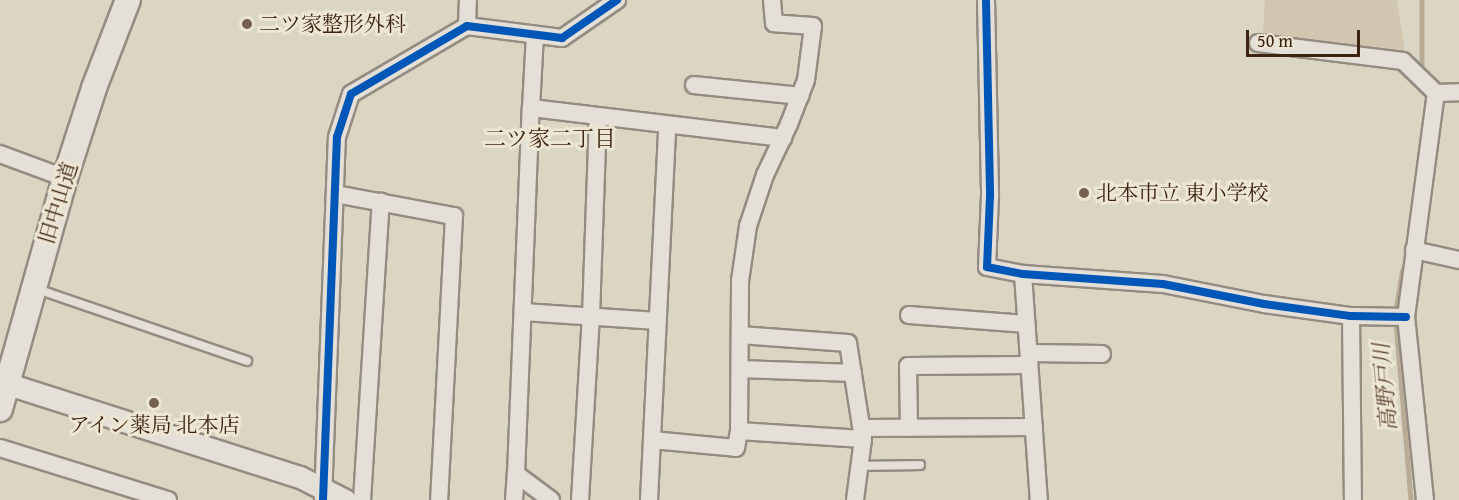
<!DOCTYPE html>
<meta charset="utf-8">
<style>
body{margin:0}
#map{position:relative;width:1459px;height:500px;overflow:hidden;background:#dbd5c4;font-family:"Gentium Book Plus","Noto Serif JP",serif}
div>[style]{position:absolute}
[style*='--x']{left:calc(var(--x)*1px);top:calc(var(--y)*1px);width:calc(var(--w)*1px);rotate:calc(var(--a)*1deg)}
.green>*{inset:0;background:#d1c6af}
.stream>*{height:4.5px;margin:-2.25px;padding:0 2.25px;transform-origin:2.25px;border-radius:2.25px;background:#b9ac96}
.roads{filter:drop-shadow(2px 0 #948c81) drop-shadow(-2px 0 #948c81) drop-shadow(0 2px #948c81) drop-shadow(0 -2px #948c81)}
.service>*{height:8px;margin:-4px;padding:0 4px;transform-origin:4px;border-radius:4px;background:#e4e0d8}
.minor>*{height:16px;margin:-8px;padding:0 8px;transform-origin:8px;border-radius:8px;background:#e4e0d8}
.tertiary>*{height:21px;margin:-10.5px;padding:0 10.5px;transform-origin:10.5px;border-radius:10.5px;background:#e4e0d8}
.secondary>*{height:24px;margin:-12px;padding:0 12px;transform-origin:12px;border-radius:12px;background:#e4e0d8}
.cycleway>*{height:8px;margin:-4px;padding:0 4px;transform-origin:4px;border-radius:4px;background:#0057b8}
.dots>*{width:16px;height:16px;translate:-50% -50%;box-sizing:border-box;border:3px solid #ede6d3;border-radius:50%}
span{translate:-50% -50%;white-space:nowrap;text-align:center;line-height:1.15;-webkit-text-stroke:6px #ede6d3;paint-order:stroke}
.poi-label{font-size:21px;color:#3d2312}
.left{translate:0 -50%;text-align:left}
.street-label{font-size:21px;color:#3d2312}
.neighbourhood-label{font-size:22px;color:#3d2312}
.water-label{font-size:22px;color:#5e4734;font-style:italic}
.scale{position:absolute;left:1246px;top:30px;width:114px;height:27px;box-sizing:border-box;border:3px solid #3d2312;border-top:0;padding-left:8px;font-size:18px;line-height:21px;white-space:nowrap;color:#3d2312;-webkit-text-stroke:4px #ede6d3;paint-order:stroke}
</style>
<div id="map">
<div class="green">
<i style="clip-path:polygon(1265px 0,1397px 0,1405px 51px,1263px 34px)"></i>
</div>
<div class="stream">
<i style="--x:1422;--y:0;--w:72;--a:90"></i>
<i style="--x:1395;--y:313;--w:43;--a:-80.5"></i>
<i style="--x:1396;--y:321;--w:180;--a:85.2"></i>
</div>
<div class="roads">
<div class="service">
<i style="--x:37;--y:289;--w:222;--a:18.9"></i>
<i style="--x:860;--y:466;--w:60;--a:-1"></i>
</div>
<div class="minor">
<i style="--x:986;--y:0;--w:196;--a:88.8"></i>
<i style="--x:990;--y:196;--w:71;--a:92.4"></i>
<i style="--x:987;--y:267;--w:37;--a:11"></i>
<i style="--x:1023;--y:274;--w:140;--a:4.1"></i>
<i style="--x:1163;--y:284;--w:103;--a:11.2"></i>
<i style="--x:1264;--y:304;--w:88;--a:7.9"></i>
<i style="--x:1351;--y:316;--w:55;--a:1"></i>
<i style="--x:467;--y:26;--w:26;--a:-88"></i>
<i style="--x:1258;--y:43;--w:146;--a:7.1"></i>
<i style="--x:1403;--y:61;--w:46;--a:44.1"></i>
<i style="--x:1436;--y:93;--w:23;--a:-2"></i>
<i style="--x:694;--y:85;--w:107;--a:5.9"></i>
<i style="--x:531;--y:108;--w:73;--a:-86.9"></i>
<i style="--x:0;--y:154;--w:69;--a:20.3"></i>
<i style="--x:336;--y:194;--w:120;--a:10.6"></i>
<i style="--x:454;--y:216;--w:284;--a:93"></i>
<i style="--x:1414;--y:250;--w:46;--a:12.5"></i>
<i style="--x:1023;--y:274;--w:227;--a:86"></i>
<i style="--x:523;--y:312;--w:135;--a:3.8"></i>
<i style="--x:909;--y:315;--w:118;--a:4.4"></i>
<i style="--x:1351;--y:316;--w:184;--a:89.4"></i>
<i style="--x:740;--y:335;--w:108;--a:4.2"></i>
<i style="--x:848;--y:343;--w:97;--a:81.1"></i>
<i style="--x:863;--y:439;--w:62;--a:97.5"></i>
<i style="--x:1029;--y:353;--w:73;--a:0.8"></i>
<i style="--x:740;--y:369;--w:113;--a:2"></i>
<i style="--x:862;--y:428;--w:172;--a:-0.3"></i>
<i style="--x:909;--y:428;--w:62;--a:-90.9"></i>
<i style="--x:908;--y:366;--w:121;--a:-0.5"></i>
<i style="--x:739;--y:431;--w:124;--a:3.7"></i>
<i style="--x:652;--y:440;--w:84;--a:5.4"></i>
<i style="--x:736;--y:448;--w:17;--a:-80"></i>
<i style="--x:739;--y:431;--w:150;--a:-89.6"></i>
<i style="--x:740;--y:281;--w:56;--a:-81.7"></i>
<i style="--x:748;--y:226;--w:54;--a:-71.6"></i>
<i style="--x:765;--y:175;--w:56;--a:-64.8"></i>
<i style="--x:789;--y:124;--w:47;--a:-68.9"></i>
<i style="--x:806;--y:80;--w:54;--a:-82.6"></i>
<i style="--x:813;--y:26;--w:39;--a:-176"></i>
<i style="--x:774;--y:23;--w:23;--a:-95"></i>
<i style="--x:0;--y:448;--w:176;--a:17.2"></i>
<i style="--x:323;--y:499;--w:362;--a:-87.8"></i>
<i style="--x:337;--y:137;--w:45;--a:-72"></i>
<i style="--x:351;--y:94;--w:134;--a:-30.4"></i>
<i style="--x:467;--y:26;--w:96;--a:7.2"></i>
<i style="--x:562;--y:38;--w:67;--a:-34.6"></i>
<i style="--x:362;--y:500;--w:299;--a:-86.4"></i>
<i style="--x:514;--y:500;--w:26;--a:-86"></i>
<i style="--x:551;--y:500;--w:44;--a:-143.4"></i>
<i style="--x:516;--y:474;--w:366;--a:-87.7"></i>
<i style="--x:531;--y:108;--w:254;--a:6.8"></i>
<i style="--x:580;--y:500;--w:184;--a:-86.6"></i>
<i style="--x:591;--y:316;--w:198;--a:-88"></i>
<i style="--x:649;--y:500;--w:374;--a:-87.2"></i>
<i style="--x:1425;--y:500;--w:184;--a:-95.9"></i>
<i style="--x:1406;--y:317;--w:226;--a:-82.4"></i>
</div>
<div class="tertiary">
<i style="--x:8;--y:384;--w:306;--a:17.7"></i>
<i style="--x:300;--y:477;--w:51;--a:27.1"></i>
</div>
<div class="secondary">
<i style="--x:0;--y:409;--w:240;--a:-74.3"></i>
<i style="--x:65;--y:178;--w:95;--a:-72.1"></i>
<i style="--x:94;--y:88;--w:94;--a:-68.9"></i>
</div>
</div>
<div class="cycleway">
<i style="--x:986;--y:0;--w:196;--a:88.8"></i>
<i style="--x:990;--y:196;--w:71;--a:92.4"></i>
<i style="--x:987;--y:267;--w:37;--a:11"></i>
<i style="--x:1023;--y:274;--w:140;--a:4.1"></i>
<i style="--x:1163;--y:284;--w:103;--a:11.2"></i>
<i style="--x:1264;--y:304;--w:88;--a:7.9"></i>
<i style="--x:1351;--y:316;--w:55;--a:1"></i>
<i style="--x:323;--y:500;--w:363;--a:-87.8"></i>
<i style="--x:337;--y:137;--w:45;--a:-72"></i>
<i style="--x:351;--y:94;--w:134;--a:-30.4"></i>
<i style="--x:467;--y:26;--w:96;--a:7.2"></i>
<i style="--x:562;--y:38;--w:67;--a:-34.6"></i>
</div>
<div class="dots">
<i style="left:247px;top:24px;background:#746150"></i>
<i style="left:1084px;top:193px;background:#746150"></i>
<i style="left:154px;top:403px;background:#746150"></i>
</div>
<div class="poi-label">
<span class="left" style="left:259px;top:24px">二ツ家整形外科</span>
<span class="left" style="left:1096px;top:193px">北本市立 東小学校</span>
<span style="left:154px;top:425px">アイン薬局 北本店</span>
</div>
<div class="street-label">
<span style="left:58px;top:203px;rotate:-73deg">旧中山道</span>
</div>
<div class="neighbourhood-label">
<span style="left:550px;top:139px">二ツ家二丁目</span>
</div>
<div class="water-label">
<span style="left:1385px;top:387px;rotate:-95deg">高野戸川</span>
</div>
<div class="scale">50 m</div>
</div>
